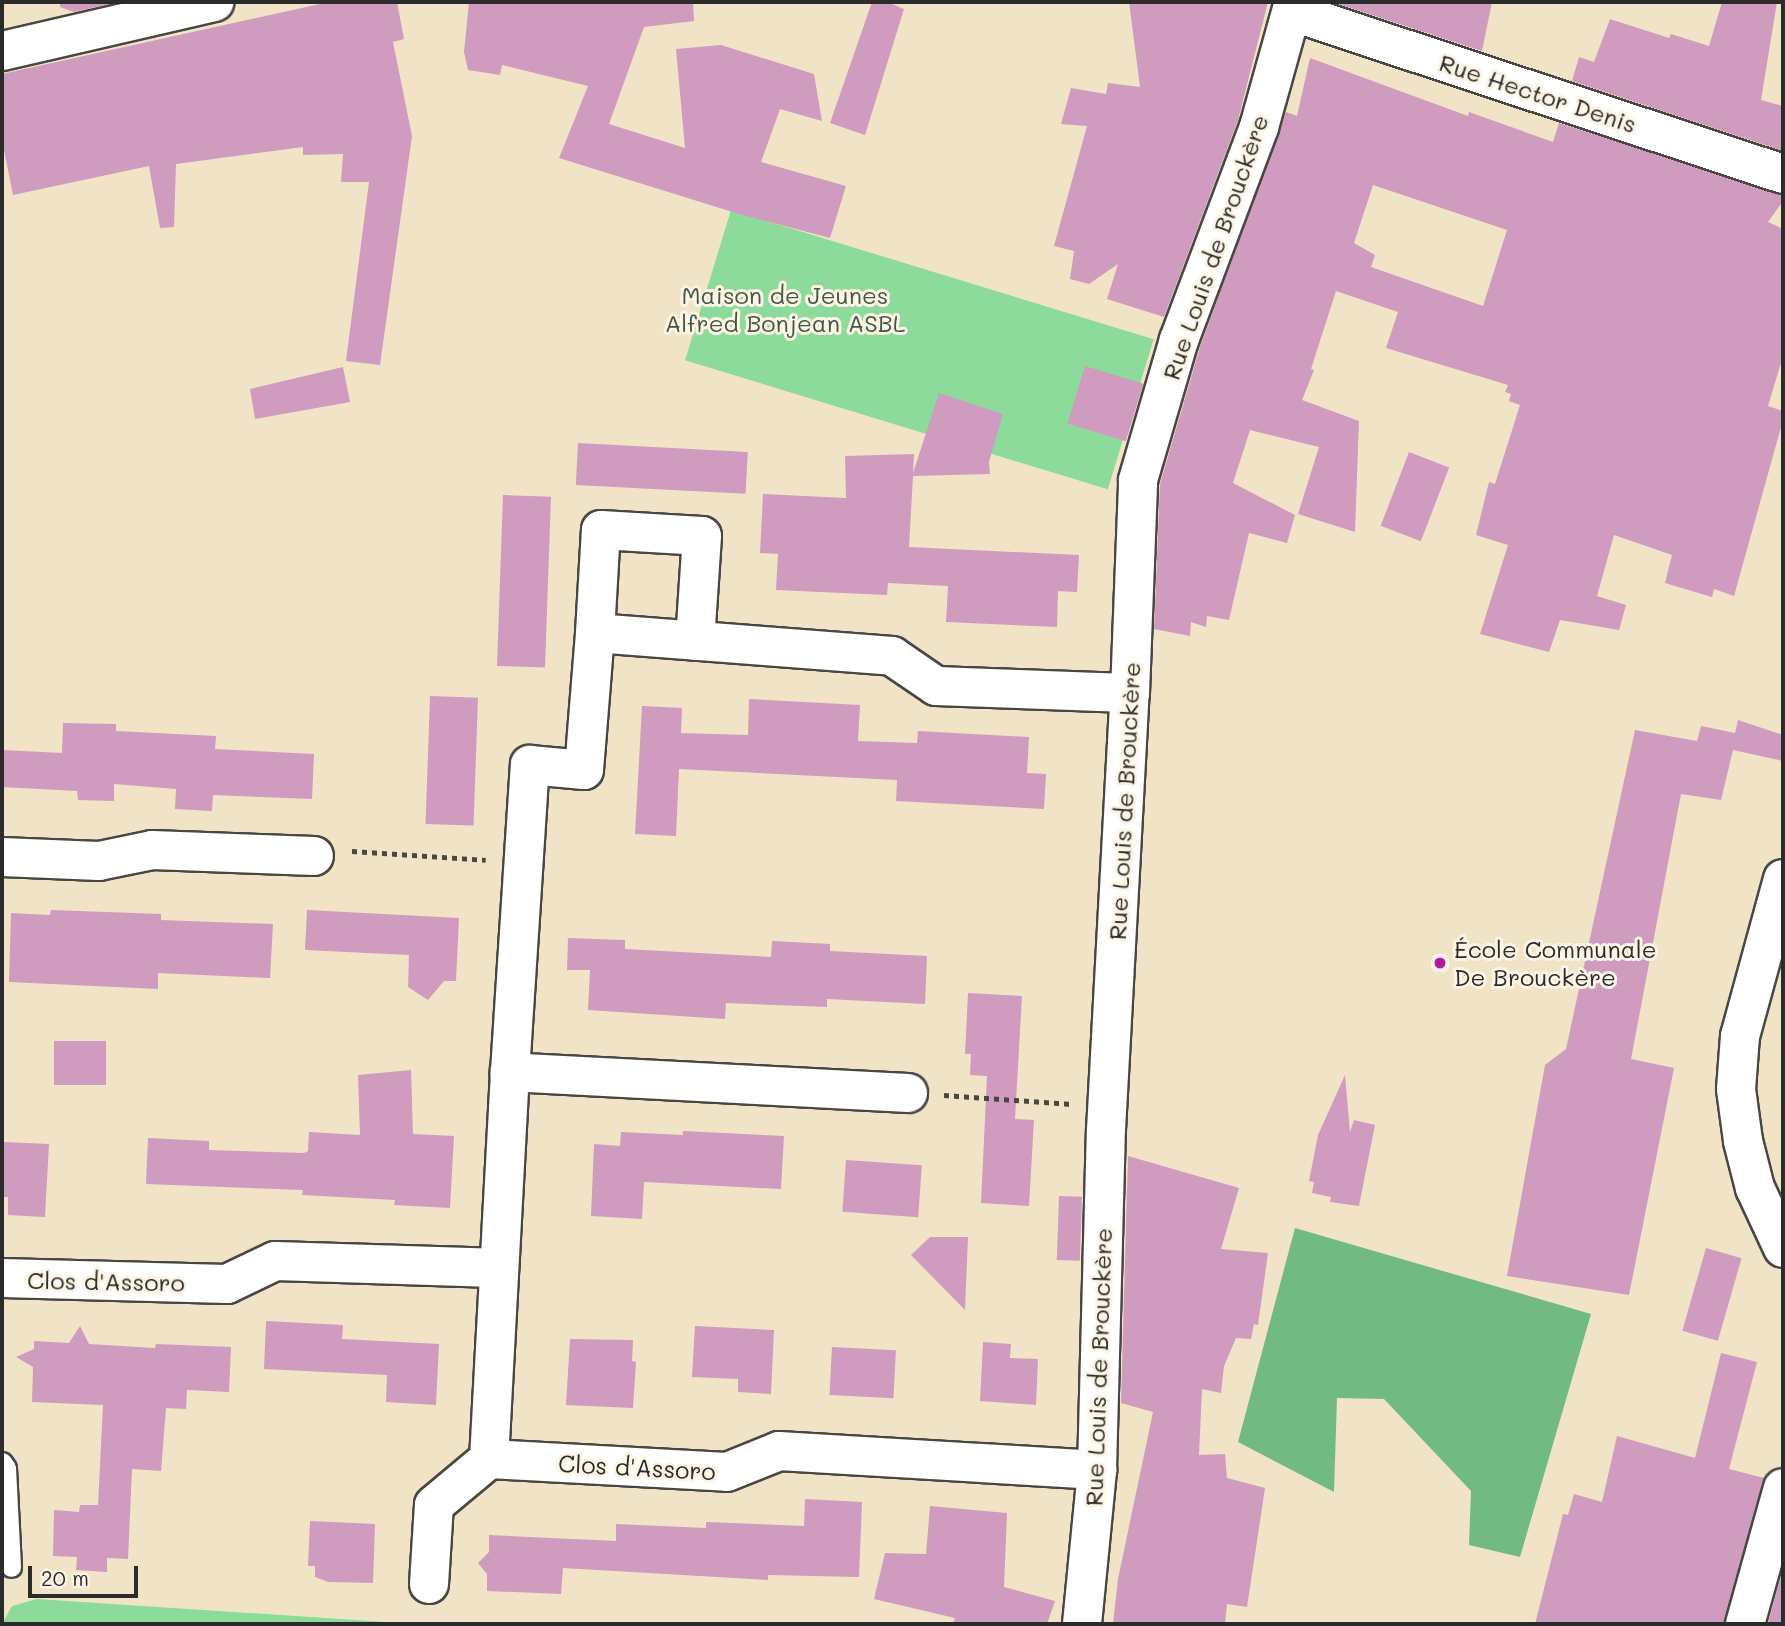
<!DOCTYPE html>
<meta charset="utf-8">
<style>
body{margin:0}
#map{position:relative;width:1785px;height:1626px;overflow:hidden;background:#f1e3c6;font-family:Mali,sans-serif}
div>[style]{position:absolute}
[style*='--x']{left:calc(var(--x)*1px);top:calc(var(--y)*1px);width:calc(var(--w)*1px);rotate:calc(var(--a)*1deg)}
.green>*{inset:0;background:#8cdb9a;transform-origin:0 0}
.forest>*{inset:0;background:#71bb82}
.building>*{inset:0;background:#cf9bbf;transform-origin:0 0}
.path>*{height:4.5px;margin-top:-2.25px;transform-origin:0;background:repeating-linear-gradient(90deg,#494742 0 5px,transparent 0 10px)}
.roads{filter:drop-shadow(2px 0 #494742) drop-shadow(-2px 0 #494742) drop-shadow(0 2px #494742) drop-shadow(0 -2px #494742)}
.service>*{height:19px;margin:-9.5px;padding:0 9.5px;transform-origin:9.5px;border-radius:9.5px;background:#fff}
.minor>*{height:38px;margin:-19px;padding:0 19px;transform-origin:19px;border-radius:19px;background:#fff}
.tertiary>*{height:38px;margin:-19px;padding:0 19px;transform-origin:19px;border-radius:19px;background:#fff}
.dots>*{width:19px;height:19px;translate:-50% -50%;box-sizing:border-box;border:4px solid #fcf5e5;border-radius:50%}
span{translate:-50% -50%;white-space:nowrap;text-align:center;line-height:1.15;-webkit-text-stroke:6px #fcf5e5;paint-order:stroke}
.street-label{font-size:24px;color:#2b2b2b}
.park-label{font-size:24px;color:#435747}
.poi-label{font-size:24px;color:#2b2b2b}
.left{translate:0 -50%;text-align:left}
.frame{position:absolute;inset:0;border:4px solid #2b2b2b;pointer-events:none}
.scale{position:absolute;left:28px;top:1566px;width:110px;height:32px;box-sizing:border-box;border:4px solid #2b2b2b;border-top:0;padding-left:9px;font-size:21px;line-height:24px;white-space:nowrap;color:#2b2b2b;-webkit-text-stroke:5px #fcf5e5;paint-order:stroke}
</style>
<div id="map">
<div class="green">
<i style="left:731px;top:210px;width:442px;height:157px;rotate:17deg"></i>
<i style="clip-path:polygon(37px 1599px,401px 1623px,404px 1624px,2px 1624px,12px 1606px)"></i>
</div>
<div class="forest">
<i style="clip-path:polygon(1295px 1228px,1591px 1314px,1520px 1557px,1469px 1545px,1471px 1491px,1384px 1399px,1337px 1398px,1334px 1492px,1238px 1442px)"></i>
</div>
<div class="building">
<i style="clip-path:polygon(60px 2px,118px 2px,74px 12px,60px 7px)"></i>
<i style="clip-path:polygon(329px 2px,397px 2px,404px 39px,393px 42px,412px 136px,380px 365px,346px 361px,369px 182px,341px 182px,343px 154px,303px 155px,303px 147px,176px 164px,174px 227px,160px 228px,149px 166px,13px 195px,2px 140px,2px 74px)"></i>
<i style="clip-path:polygon(469px 2px,693px 2px,694px 21px,644px 27px,609px 124px,685px 148px,676px 49px,721px 45px,814px 74px,822px 121px,780px 109px,761px 162px,846px 186px,830px 238px,739px 214px,559px 158px,588px 86px,502px 65px,500px 75px,468px 70px,464px 52px)"></i>
<i style="clip-path:polygon(872px 2px,887px 2px,904px 9px,865px 135px,830px 123px)"></i>
<i style="clip-path:polygon(1129px 2px,1268px 2px,1238px 120px,1164px 317px,1107px 299px,1118px 264px,1089px 284px,1070px 279px,1074px 251px,1054px 246px,1087px 126px,1061px 124px,1071px 88px,1106px 94px,1108px 83px,1140px 87px)"></i>
<i style="clip-path:polygon(1332px 2px,1492px 2px,1482px 51px)"></i>
<i style="clip-path:polygon(1722px 2px,1777px 2px,1761px 100px,1783px 106px,1783px 151px,1572px 81px,1579px 57px,1594px 62px,1610px 19px,1669px 38px,1671px 34px,1709px 46px)"></i>
<i style="clip-path:polygon(evenodd,1310px 58px,1468px 116px,1469px 112px,1553px 142px,1559px 123px,1783px 195px,1783px 201px,1768px 222px,1783px 229px,1783px 356px,1768px 406px,1783px 411px,1783px 420px,1734px 596px,1714px 589px,1712px 597px,1665px 583px,1672px 555px,1614px 535px,1597px 596px,1626px 605px,1619px 630px,1560px 620px,1549px 652px,1480px 634px,1508px 545px,1476px 535px,1489px 482px,1495px 484px,1520px 405px,1509px 401px,1511px 394px,1505px 392px,1508px 385px,1386px 348px,1398px 312px,1336px 291px,1311px 369px,1314px 370px,1302px 400px,1359px 421px,1355px 532px,1298px 514px,1319px 447px,1250px 430px,1233px 483px,1295px 515px,1287px 543px,1249px 533px,1229px 620px,1207px 616px,1206px 627px,1191px 622px,1190px 636px,1154px 629px,1160px 484px,1200px 347px,1286px 112px,1297px 116px,1310px 58px,1373px 185px,1507px 230px,1483px 306px,1371px 267px,1375px 255px,1354px 243px,1373px 185px)"></i>
<i style="left:1085px;top:366px;width:61px;height:60px;rotate:17deg"></i>
<i style="clip-path:polygon(343px 367px,350px 402px,255px 419px,250px 389px)"></i>
<i style="clip-path:polygon(939px 393px,1003px 414px,989px 462px,990px 474px,913px 476px,909px 547px,1079px 555px,1077px 592px,1058px 591px,1057px 627px,946px 622px,948px 586px,888px 583px,887px 595px,776px 590px,778px 554px,760px 553px,763px 494px,846px 498px,845px 456px,914px 454px,913px 473px)"></i>
<i style="left:578px;top:443px;width:170px;height:42px;rotate:3deg"></i>
<i style="left:1409px;top:452px;width:43px;height:79px;rotate:21deg"></i>
<i style="left:503px;top:495px;width:48px;height:171px;rotate:2deg"></i>
<i style="left:430px;top:696px;width:48px;height:128px;rotate:2deg"></i>
<i style="clip-path:polygon(749px 699px,860px 705px,858px 741px,917px 743px,918px 731px,1029px 737px,1027px 773px,1046px 774px,1044px 809px,896px 801px,897px 780px,679px 769px,676px 836px,635px 834px,642px 706px,682px 708px,681px 733px,748px 735px)"></i>
<i style="clip-path:polygon(1738px 720px,1783px 735px,1783px 761px,1733px 750px,1721px 800px,1681px 794px,1631px 1059px,1674px 1068px,1629px 1295px,1507px 1276px,1545px 1065px,1566px 1049px,1635px 730px,1697px 741px,1701px 726px,1735px 733px)"></i>
<i style="clip-path:polygon(63px 723px,116px 724px,116px 731px,216px 736px,215px 749px,314px 754px,312px 799px,213px 795px,212px 811px,175px 809px,176px 789px,114px 784px,114px 801px,78px 800px,77px 791px,2px 787px,2px 750px,62px 753px)"></i>
<i style="clip-path:polygon(51px 910px,161px 914px,161px 920px,273px 924px,270px 978px,158px 973px,158px 989px,9px 982px,11px 913px,50px 915px)"></i>
<i style="clip-path:polygon(307px 910px,459px 918px,456px 981px,444px 981px,428px 1000px,408px 987px,409px 955px,305px 950px)"></i>
<i style="clip-path:polygon(568px 938px,625px 940px,625px 949px,771px 957px,772px 941px,830px 944px,830px 951px,927px 956px,925px 1004px,827px 999px,827px 1007px,726px 1003px,725px 1019px,588px 1010px,590px 970px,567px 970px)"></i>
<i style="clip-path:polygon(968px 993px,1022px 996px,1015px 1119px,1034px 1120px,1029px 1206px,981px 1203px,987px 1076px,970px 1075px,971px 1054px,965px 1054px)"></i>
<i style="left:54px;top:1041px;width:52px;height:44px"></i>
<i style="clip-path:polygon(411px 1070px,413px 1134px,454px 1136px,450px 1208px,394px 1205px,395px 1200px,302px 1195px,303px 1190px,146px 1184px,148px 1138px,209px 1141px,209px 1150px,304px 1153px,308px 1151px,309px 1132px,360px 1135px,358px 1075px)"></i>
<i style="clip-path:polygon(1345px 1075px,1350px 1132px,1354px 1120px,1375px 1125px,1359px 1206px,1330px 1202px,1331px 1197px,1312px 1193px,1314px 1182px,1309px 1181px,1318px 1135px)"></i>
<i style="clip-path:polygon(683px 1131px,784px 1136px,781px 1189px,644px 1182px,642px 1219px,591px 1216px,594px 1144px,620px 1146px,621px 1132px,683px 1135px)"></i>
<i style="clip-path:polygon(4px 1142px,49px 1144px,45px 1217px,8px 1215px,8px 1197px,2px 1197px)"></i>
<i style="clip-path:polygon(1128px 1156px,1239px 1188px,1221px 1249px,1268px 1253px,1258px 1325px,1254px 1324px,1251px 1339px,1236px 1338px,1224px 1366px,1221px 1393px,1202px 1389px,1199px 1455px,1225px 1454px,1227px 1478px,1265px 1488px,1247px 1607px,1227px 1604px,1225px 1624px,1113px 1624px,1118px 1579px,1153px 1412px,1121px 1403px)"></i>
<i style="left:846px;top:1160px;width:76px;height:52px;rotate:4deg"></i>
<i style="left:1059px;top:1196px;width:23px;height:64px;rotate:2deg"></i>
<i style="clip-path:polygon(930px 1237px,968px 1237px,965px 1310px,911px 1255px)"></i>
<i style="left:1706px;top:1248px;width:37px;height:86px;rotate:16deg"></i>
<i style="clip-path:polygon(266px 1321px,343px 1325px,342px 1339px,439px 1344px,436px 1405px,386px 1402px,387px 1375px,264px 1369px)"></i>
<i style="clip-path:polygon(80px 1326px,89px 1344px,155px 1348px,156px 1344px,231px 1347px,229px 1392px,187px 1390px,186px 1409px,166px 1408px,161px 1471px,132px 1469px,128px 1559px,107px 1558px,107px 1572px,76px 1570px,77px 1557px,53px 1556px,54px 1510px,79px 1512px,80px 1505px,98px 1505px,103px 1405px,32px 1402px,33px 1367px,16px 1357px,34px 1349px,34px 1341px,69px 1343px)"></i>
<i style="clip-path:polygon(695px 1326px,774px 1330px,771px 1394px,738px 1392px,738px 1379px,692px 1377px)"></i>
<i style="clip-path:polygon(570px 1339px,633px 1340px,632px 1361px,636px 1362px,633px 1408px,566px 1405px)"></i>
<i style="clip-path:polygon(983px 1342px,1011px 1344px,1010px 1358px,1038px 1359px,1036px 1405px,980px 1401px)"></i>
<i style="left:832px;top:1347px;width:64px;height:48px;rotate:3deg"></i>
<i style="clip-path:polygon(1721px 1353px,1757px 1362px,1729px 1469px,1764px 1478px,1724px 1624px,1535px 1624px,1563px 1514px,1568px 1515px,1574px 1494px,1602px 1502px,1617px 1436px,1695px 1458px)"></i>
<i style="clip-path:polygon(805px 1499px,862px 1502px,859px 1577px,768px 1575px,768px 1580px,563px 1568px,561px 1594px,487px 1591px,487px 1574px,478px 1563px,489px 1552px,489px 1535px,616px 1541px,616px 1524px,706px 1528px,706px 1522px,804px 1526px)"></i>
<i style="clip-path:polygon(930px 1506px,1007px 1513px,1004px 1587px,1055px 1601px,1047px 1624px,953px 1624px,955px 1618px,874px 1599px,885px 1553px,926px 1554px)"></i>
<i style="clip-path:polygon(310px 1521px,375px 1524px,373px 1583px,328px 1582px,315px 1577px,315px 1566px,308px 1566px)"></i>
<i style="clip-path:polygon(1783px 1568px,1783px 1624px,1768px 1624px)"></i>
</div>
<div class="path">
<i style="--x:352;--y:851;--w:134;--a:3.8"></i>
<i style="--x:944;--y:1095;--w:128;--a:4"></i>
</div>
<div class="roads">
<div class="service">
<i style="--x:2;--y:1462;--w:7;--a:56"></i>
<i style="--x:6;--y:1468;--w:99;--a:87.1"></i>
</div>
<div class="minor">
<i style="--x:1293;--y:12;--w:516;--a:18.29"></i>
<i style="--x:595;--y:633;--w:103;--a:-86.7"></i>
<i style="--x:601;--y:530;--w:101;--a:3.4"></i>
<i style="--x:702;--y:536;--w:105;--a:93.8"></i>
<i style="--x:2;--y:857;--w:97;--a:2.4"></i>
<i style="--x:99;--y:861;--w:54;--a:-11.7"></i>
<i style="--x:152;--y:850;--w:162;--a:2.1"></i>
<i style="--x:1783;--y:879;--w:163;--a:105.3"></i>
<i style="--x:1740;--y:1036;--w:53;--a:94.3"></i>
<i style="--x:1736;--y:1089;--w:52;--a:82.3"></i>
<i style="--x:1743;--y:1141;--w:49;--a:75.7"></i>
<i style="--x:1755;--y:1188;--w:66;--a:65"></i>
<i style="--x:510;--y:1072;--w:308;--a:-86.3"></i>
<i style="--x:530;--y:765;--w:54;--a:5.3"></i>
<i style="--x:584;--y:770;--w:137;--a:-85.4"></i>
<i style="--x:595;--y:633;--w:298;--a:4.4"></i>
<i style="--x:892;--y:656;--w:53;--a:34.3"></i>
<i style="--x:936;--y:686;--w:194;--a:2.1"></i>
<i style="--x:908;--y:1093;--w:399;--a:-177"></i>
<i style="--x:510;--y:1072;--w:388;--a:93.1"></i>
<i style="--x:489;--y:1459;--w:238;--a:3.1"></i>
<i style="--x:727;--y:1472;--w:56;--a:-22"></i>
<i style="--x:779;--y:1451;--w:319;--a:3.4"></i>
<i style="--x:2;--y:1278;--w:225;--a:1.5"></i>
<i style="--x:227;--y:1284;--w:53;--a:-25.6"></i>
<i style="--x:275;--y:1261;--w:224;--a:1.8"></i>
<i style="--x:429;--y:1584;--w:79;--a:-86.4"></i>
<i style="--x:434;--y:1505;--w:72;--a:-39.9"></i>
<i style="--x:1082;--y:1624;--w:155;--a:-84.4"></i>
<i style="--x:1097;--y:1470;--w:340;--a:-88.5"></i>
<i style="--x:1106;--y:1130;--w:438;--a:-86.9"></i>
<i style="--x:1130;--y:693;--w:213;--a:-87.8"></i>
<i style="--x:1138;--y:480;--w:146;--a:-73.7"></i>
<i style="--x:1179;--y:340;--w:228;--a:-69.4"></i>
<i style="--x:1259;--y:127;--w:130;--a:-74.4"></i>
<i style="--x:1745;--y:1624;--w:141;--a:-74.4"></i>
</div>
<div class="tertiary">
<i style="--x:2;--y:51;--w:218;--a:-13"></i>
</div>
</div>
<div class="dots">
<i style="left:1440px;top:963px;background:#b5179e"></i>
</div>
<div class="street-label">
<span style="left:1538px;top:93px;rotate:18deg">Rue Hector Denis</span>
<span style="left:1215px;top:247px;rotate:-71deg">Rue Louis de Brouckère</span>
<span style="left:1124px;top:801px;rotate:-87deg">Rue Louis de Brouckère</span>
<span style="left:106px;top:1281px;rotate:1deg">Clos d'Assoro</span>
<span style="left:1098px;top:1367px;rotate:-88deg">Rue Louis de Brouckère</span>
<span style="left:637px;top:1467px;rotate:3deg">Clos d'Assoro</span>
</div>
<div class="park-label">
<span style="left:785px;top:309px">Maison de Jeunes<br>Alfred Bonjean ASBL</span>
</div>
<div class="poi-label">
<span class="left" style="left:1454px;top:963px">École Communale<br>De Brouckère</span>
</div>
<div class="frame"></div>
<div class="scale">20 m</div>
</div>
